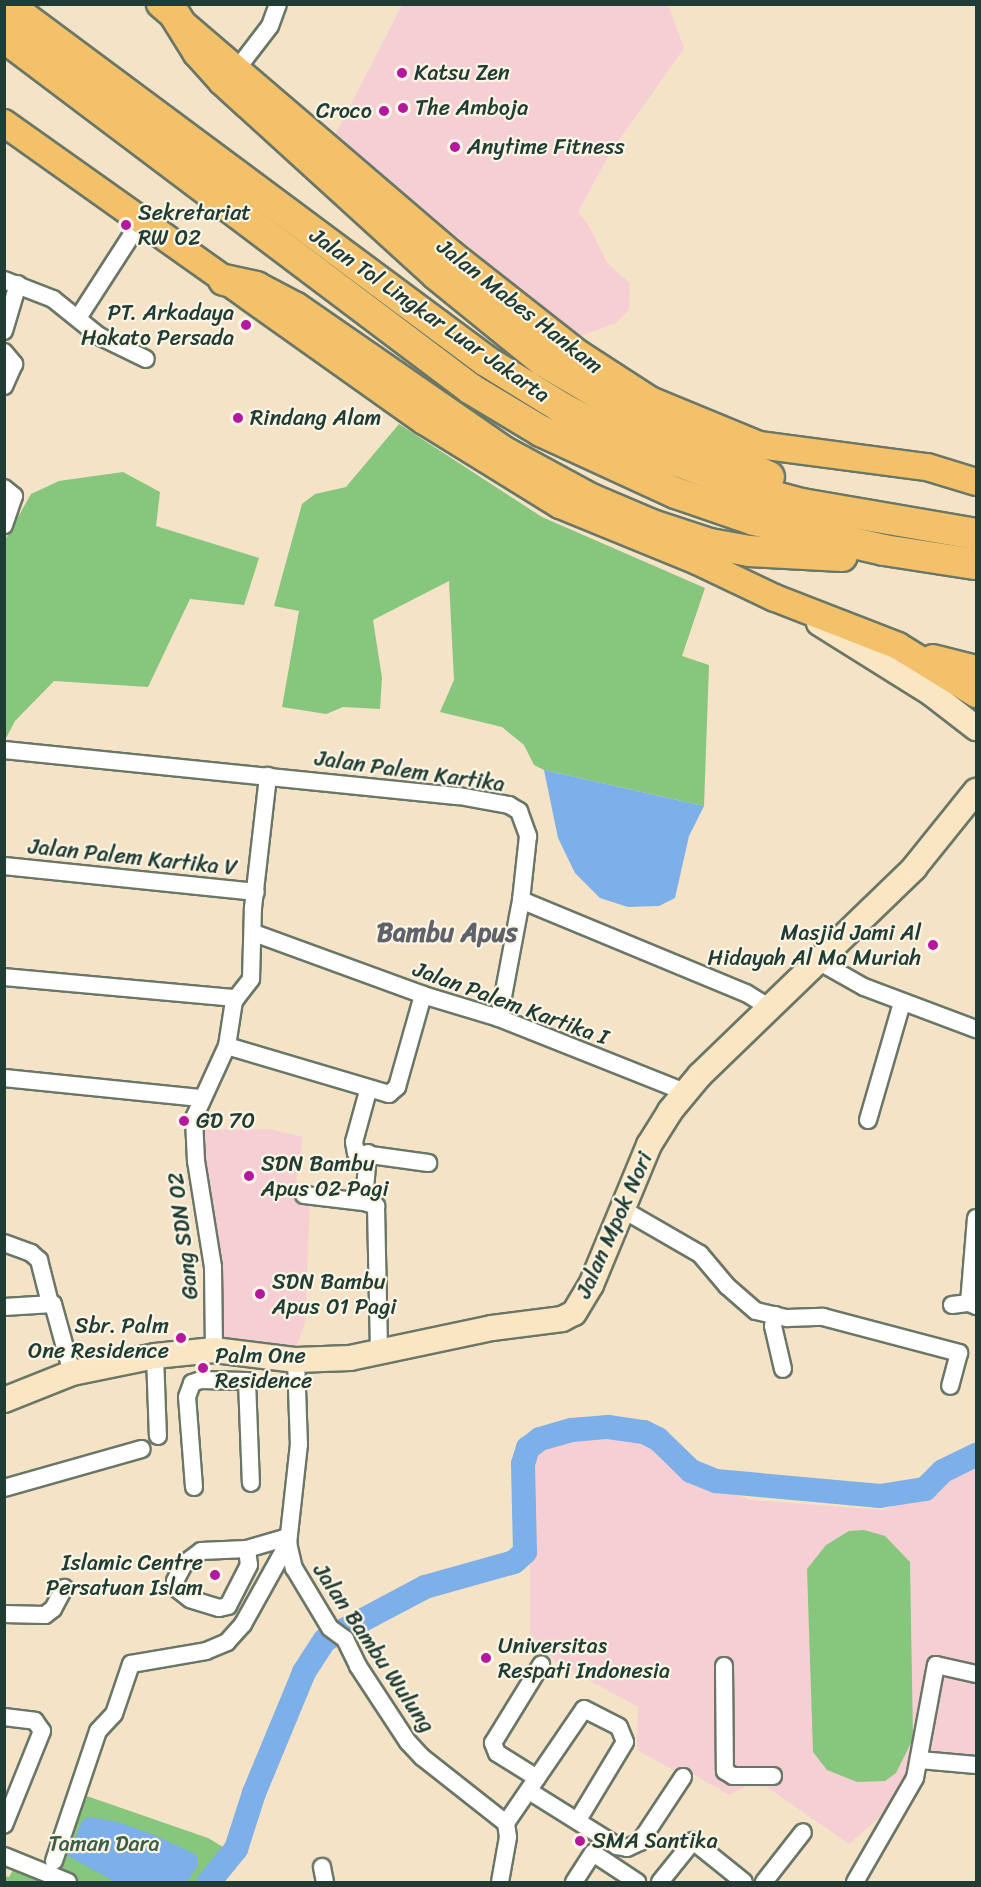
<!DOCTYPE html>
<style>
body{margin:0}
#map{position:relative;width:981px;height:1887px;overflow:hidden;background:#f4e3c7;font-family:Sriracha,sans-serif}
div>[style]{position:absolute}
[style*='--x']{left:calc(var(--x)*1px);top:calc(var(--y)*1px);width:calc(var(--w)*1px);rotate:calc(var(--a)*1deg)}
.built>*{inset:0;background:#f6cfd5}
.green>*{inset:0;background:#87c67d}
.water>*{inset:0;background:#7dafe9}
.river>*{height:24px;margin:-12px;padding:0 12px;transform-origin:12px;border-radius:12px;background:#7dafe9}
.roads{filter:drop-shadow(2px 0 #6a7767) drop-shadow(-2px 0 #6a7767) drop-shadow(0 2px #6a7767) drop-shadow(0 -2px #6a7767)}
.minor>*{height:16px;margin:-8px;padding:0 8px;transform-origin:8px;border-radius:8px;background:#fff}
.secondary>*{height:24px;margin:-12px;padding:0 12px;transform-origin:12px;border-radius:12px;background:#fbe6c4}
.primary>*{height:26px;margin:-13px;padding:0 13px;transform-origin:13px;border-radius:13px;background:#f4c16b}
.motorway>*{height:30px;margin:-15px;padding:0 15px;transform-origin:15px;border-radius:15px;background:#f4c16b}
.dots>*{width:16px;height:16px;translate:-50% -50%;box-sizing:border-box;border:3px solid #fcf5e5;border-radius:50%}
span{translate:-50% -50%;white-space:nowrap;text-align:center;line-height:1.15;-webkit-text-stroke:4.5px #fcf5e5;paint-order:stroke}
.poi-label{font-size:22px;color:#1f3d34}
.left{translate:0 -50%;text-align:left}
.right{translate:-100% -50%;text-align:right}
.street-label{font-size:22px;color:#1f3d34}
.park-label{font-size:22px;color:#395f46}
.quarter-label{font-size:26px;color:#5f626a;font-weight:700}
.frame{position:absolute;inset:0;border:6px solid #1f3d34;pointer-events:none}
</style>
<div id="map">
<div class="built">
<i style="clip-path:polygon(402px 5px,668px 5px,684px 48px,610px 153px,578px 212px,588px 224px,608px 264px,630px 283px,629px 310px,616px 323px,577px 337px,335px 135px)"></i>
<i style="clip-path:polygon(269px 1129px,303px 1137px,294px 1199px,310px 1200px,305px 1323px,297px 1346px,215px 1339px,197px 1130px)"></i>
<i style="clip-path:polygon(624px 1433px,649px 1439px,693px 1479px,751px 1500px,883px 1510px,932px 1491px,976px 1460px,976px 1755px,916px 1750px,904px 1789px,891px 1807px,849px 1844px,767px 1787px,747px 1786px,729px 1795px,693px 1774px,673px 1770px,637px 1750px,638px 1707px,556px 1662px,530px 1634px,529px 1461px,533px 1451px,540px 1444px,569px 1435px)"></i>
</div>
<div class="green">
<i style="clip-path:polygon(399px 424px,542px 517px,705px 588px,682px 656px,709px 665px,704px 806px,544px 770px,534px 765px,524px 745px,502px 727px,440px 712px,454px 680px,449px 581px,373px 620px,382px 678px,380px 709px,343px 707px,326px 714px,282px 707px,299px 611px,274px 606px,302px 504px,315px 494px,346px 487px)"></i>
<i style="clip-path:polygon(123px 472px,160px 492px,156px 526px,259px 558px,244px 605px,190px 599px,148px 687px,54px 681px,15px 721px,5px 740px,5px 540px,31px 494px,59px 481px)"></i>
<i style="clip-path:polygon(864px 1530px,885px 1536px,910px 1562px,913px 1739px,896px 1773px,885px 1781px,857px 1782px,827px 1770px,813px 1752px,807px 1569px,826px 1545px,849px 1531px)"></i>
<i style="clip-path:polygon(78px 1793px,208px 1838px,230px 1851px,206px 1882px,5px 1882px,4px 1876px,9px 1877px,17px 1863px,48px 1877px)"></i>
</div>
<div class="water">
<i style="clip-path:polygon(544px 770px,704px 806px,689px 836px,675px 898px,659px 906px,628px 907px,600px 898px,575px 873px,558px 838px)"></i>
<i style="clip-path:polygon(89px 1817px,118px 1822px,154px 1835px,197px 1855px,198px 1865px,187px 1882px,115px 1882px,68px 1856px,82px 1821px)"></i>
</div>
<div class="river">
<i style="--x:209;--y:1882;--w:43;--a:-50.7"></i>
<i style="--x:236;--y:1849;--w:59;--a:-72.2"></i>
<i style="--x:254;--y:1793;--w:131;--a:-67.5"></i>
<i style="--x:304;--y:1672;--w:38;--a:-57"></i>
<i style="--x:325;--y:1640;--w:113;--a:-27.9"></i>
<i style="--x:425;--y:1587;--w:92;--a:-15.7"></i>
<i style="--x:514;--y:1562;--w:15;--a:-42"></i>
<i style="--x:525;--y:1552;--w:88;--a:-91.3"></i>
<i style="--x:523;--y:1464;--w:17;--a:-73"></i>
<i style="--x:528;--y:1448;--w:15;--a:-37"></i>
<i style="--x:540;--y:1439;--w:33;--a:-16"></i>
<i style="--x:572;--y:1430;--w:36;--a:-5"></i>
<i style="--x:608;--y:1427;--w:36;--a:8"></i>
<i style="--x:644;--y:1432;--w:16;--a:27"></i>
<i style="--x:658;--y:1439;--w:46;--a:44.1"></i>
<i style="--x:691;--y:1471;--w:27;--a:22"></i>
<i style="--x:716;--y:1481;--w:165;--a:5.2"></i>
<i style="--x:880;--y:1496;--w:46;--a:-8.8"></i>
<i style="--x:925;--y:1489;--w:25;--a:-45"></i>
<i style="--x:943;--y:1471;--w:37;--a:-26"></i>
</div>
<div class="roads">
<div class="minor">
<i style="--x:237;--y:69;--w:54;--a:-52.5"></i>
<i style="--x:270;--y:26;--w:23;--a:-70"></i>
<i style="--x:4;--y:280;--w:53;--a:21.2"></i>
<i style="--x:53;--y:299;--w:59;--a:38.8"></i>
<i style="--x:99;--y:336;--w:52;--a:26.1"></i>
<i style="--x:78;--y:318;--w:118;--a:-57.1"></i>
<i style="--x:4;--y:331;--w:49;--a:-73.4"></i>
<i style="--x:4;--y:352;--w:16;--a:50"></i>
<i style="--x:14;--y:364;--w:24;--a:114"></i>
<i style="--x:4;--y:488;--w:13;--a:39"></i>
<i style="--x:14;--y:496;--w:31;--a:109"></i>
<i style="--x:4;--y:750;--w:457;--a:5.8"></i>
<i style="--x:459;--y:796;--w:51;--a:10.2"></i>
<i style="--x:509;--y:805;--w:12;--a:31"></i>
<i style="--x:519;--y:811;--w:27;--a:70"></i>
<i style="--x:528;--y:836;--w:64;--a:96.2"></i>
<i style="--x:521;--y:900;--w:243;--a:22.5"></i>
<i style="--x:746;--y:993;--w:28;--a:32"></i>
<i style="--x:4;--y:866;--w:253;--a:5.9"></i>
<i style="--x:254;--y:933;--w:180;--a:20.1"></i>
<i style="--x:423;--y:995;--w:79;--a:16.8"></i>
<i style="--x:499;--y:1018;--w:200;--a:21.7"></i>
<i style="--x:818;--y:961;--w:53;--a:29.5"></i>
<i style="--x:864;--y:987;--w:120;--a:20.6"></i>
<i style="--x:4;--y:977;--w:233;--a:5.2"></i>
<i style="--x:499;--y:1018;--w:120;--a:-79.4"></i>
<i style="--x:227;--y:1046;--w:169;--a:16.5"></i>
<i style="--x:389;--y:1094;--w:11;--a:-41"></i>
<i style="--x:397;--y:1087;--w:96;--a:-74.2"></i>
<i style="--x:4;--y:1078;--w:199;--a:5.8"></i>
<i style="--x:368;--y:1091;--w:53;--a:105.4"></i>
<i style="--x:354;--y:1142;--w:11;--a:80"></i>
<i style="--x:356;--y:1153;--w:73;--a:7.9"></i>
<i style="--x:868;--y:1120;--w:122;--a:-73.8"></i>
<i style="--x:368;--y:1153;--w:49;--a:94.7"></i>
<i style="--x:364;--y:1202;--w:13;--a:18"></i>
<i style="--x:376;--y:1206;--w:145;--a:88.8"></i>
<i style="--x:304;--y:1195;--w:60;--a:6.7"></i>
<i style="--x:622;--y:1209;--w:90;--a:30"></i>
<i style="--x:700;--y:1254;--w:42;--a:49.8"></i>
<i style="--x:727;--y:1286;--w:38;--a:41"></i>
<i style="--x:756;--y:1311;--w:32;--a:13"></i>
<i style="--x:787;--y:1318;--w:36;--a:-2"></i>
<i style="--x:823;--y:1317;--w:141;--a:14.8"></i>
<i style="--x:959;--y:1353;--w:34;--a:105"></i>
<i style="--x:976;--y:1218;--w:85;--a:94.7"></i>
<i style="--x:969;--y:1303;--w:8;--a:23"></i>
<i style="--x:4;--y:1243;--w:29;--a:20"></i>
<i style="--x:31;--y:1253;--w:11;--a:41"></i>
<i style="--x:39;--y:1260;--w:44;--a:75.7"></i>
<i style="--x:952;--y:1305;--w:17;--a:-7"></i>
<i style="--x:4;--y:1307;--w:49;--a:-3.5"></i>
<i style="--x:53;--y:1304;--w:72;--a:74.6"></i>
<i style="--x:775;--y:1315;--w:11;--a:100"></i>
<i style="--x:773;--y:1326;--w:44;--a:76.9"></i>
<i style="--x:214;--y:1350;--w:83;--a:-90.7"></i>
<i style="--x:213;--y:1267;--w:107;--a:-99.1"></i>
<i style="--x:196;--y:1161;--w:43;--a:-92.7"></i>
<i style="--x:194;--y:1118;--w:79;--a:-65.4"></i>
<i style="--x:227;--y:1046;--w:46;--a:-81.2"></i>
<i style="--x:234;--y:1001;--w:28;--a:-52"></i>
<i style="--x:251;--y:979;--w:71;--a:-88.4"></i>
<i style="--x:253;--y:908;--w:133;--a:-83.5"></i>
<i style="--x:155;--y:1356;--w:80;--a:87.9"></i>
<i style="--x:296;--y:1360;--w:84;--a:88"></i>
<i style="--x:299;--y:1444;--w:100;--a:96.3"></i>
<i style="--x:288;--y:1543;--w:26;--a:77"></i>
<i style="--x:294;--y:1568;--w:70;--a:59"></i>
<i style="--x:330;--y:1628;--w:19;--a:36"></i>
<i style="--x:345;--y:1639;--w:30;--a:64"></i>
<i style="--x:358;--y:1666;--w:91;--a:56.7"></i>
<i style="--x:408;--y:1742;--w:21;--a:47"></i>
<i style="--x:422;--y:1757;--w:107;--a:38.2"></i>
<i style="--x:506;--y:1823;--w:14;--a:82"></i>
<i style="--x:508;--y:1837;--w:46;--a:100.1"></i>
<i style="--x:194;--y:1487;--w:90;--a:-94.4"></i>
<i style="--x:187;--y:1397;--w:15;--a:-70"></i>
<i style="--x:192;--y:1383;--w:9;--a:-18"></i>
<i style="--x:201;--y:1380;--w:46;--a:1.2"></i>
<i style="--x:247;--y:1381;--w:102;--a:87.8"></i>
<i style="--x:4;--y:1488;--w:143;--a:-15.8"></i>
<i style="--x:247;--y:1549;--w:16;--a:83"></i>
<i style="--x:249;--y:1565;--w:46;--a:117.1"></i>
<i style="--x:228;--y:1606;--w:9;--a:167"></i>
<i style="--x:219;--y:1608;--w:30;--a:-163"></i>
<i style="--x:190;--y:1599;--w:18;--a:-142"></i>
<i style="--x:176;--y:1588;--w:7;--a:-98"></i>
<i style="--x:175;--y:1581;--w:19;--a:-62"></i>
<i style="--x:184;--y:1564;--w:21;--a:-37"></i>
<i style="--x:201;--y:1551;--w:46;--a:-2.5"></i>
<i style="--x:247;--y:1549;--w:43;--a:-16.3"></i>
<i style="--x:4;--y:1614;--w:41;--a:1.4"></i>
<i style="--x:45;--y:1615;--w:10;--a:-37"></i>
<i style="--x:53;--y:1609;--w:24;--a:-62"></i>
<i style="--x:724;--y:1666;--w:105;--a:89.5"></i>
<i style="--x:725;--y:1771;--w:9;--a:32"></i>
<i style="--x:733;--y:1776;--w:40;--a:0"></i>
<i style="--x:4;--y:1717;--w:31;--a:7"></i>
<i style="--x:35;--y:1721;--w:12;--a:55"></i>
<i style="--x:42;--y:1731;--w:101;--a:112"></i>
<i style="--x:920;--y:1760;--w:56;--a:5.1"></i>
<i style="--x:537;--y:1778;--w:47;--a:-148"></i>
<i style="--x:497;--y:1753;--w:11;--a:-112"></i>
<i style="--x:493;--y:1743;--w:92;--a:-58.4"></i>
<i style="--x:529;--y:1791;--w:104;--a:32"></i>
<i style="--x:617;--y:1846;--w:10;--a:11"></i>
<i style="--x:627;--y:1848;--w:14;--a:-25"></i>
<i style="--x:640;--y:1842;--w:78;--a:-56.5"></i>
<i style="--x:506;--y:1823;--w:138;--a:-55.6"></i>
<i style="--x:584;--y:1709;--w:39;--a:27"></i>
<i style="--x:619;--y:1727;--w:16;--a:68"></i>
<i style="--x:625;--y:1742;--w:91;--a:121.1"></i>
<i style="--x:4;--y:1856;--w:69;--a:22.1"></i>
<i style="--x:54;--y:1861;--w:137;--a:-71.3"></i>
<i style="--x:98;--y:1731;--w:23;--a:-47"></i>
<i style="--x:114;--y:1714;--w:53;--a:-71.2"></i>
<i style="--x:131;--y:1664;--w:76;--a:-9.8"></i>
<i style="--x:206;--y:1651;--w:23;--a:-23"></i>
<i style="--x:227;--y:1642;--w:24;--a:-48"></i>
<i style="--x:243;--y:1624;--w:93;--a:-60.9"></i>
<i style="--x:322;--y:1867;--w:15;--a:79"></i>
<i style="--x:574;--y:1882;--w:35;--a:-57"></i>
<i style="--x:593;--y:1853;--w:53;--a:33.4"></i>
<i style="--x:660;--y:1882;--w:53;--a:-51.2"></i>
<i style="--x:693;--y:1841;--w:65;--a:38.8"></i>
<i style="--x:764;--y:1882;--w:63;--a:-52"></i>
<i style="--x:855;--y:1882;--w:120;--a:-60"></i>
<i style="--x:915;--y:1778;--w:115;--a:-79.5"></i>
<i style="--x:936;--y:1665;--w:41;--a:12.7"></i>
</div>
<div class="secondary">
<i style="--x:819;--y:623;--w:133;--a:32.1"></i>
<i style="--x:932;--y:694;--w:56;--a:37.7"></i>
<i style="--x:4;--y:1400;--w:73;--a:-21.7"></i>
<i style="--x:72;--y:1373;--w:85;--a:-11.6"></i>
<i style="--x:155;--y:1356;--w:59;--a:-5.8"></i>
<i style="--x:214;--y:1350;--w:83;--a:7"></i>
<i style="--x:296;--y:1360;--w:54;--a:-2.1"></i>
<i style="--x:350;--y:1358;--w:145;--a:-11.9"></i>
<i style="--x:492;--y:1328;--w:71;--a:-7.3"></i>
<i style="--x:562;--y:1319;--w:13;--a:-27"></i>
<i style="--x:574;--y:1313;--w:33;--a:-59"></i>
<i style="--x:591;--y:1285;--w:152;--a:-67.5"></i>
<i style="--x:649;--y:1145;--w:40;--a:-58"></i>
<i style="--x:670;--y:1111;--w:47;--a:-50.2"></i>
<i style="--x:700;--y:1075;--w:298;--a:-44"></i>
<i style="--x:914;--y:868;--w:99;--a:-51.2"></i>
</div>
<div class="primary">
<i style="--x:160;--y:4;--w:386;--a:40.6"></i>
<i style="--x:453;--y:255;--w:160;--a:38.2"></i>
<i style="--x:579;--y:354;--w:85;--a:32.9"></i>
<i style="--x:650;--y:400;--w:118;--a:22.4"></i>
<i style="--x:759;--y:445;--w:169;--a:7.5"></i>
<i style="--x:927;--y:467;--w:51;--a:17"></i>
<i style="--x:4;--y:123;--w:515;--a:35.36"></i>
<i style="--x:424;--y:421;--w:160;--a:31.7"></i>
<i style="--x:560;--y:505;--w:148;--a:22.2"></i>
<i style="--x:697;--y:561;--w:86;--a:25.4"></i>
<i style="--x:775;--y:598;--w:132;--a:21.3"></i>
<i style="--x:898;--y:646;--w:92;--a:31.6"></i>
<i style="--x:933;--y:658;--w:44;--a:14.3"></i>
</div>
<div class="motorway">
<i style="--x:6;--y:4;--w:598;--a:36.64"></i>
<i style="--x:486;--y:361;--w:89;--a:31.7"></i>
<i style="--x:562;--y:408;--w:71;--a:27.6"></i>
<i style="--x:625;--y:441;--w:149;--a:20.9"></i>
<i style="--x:764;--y:494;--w:39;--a:15"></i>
<i style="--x:802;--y:504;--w:177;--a:9.8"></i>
<i style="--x:175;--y:15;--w:44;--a:58.1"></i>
<i style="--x:198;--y:52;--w:38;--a:48"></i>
<i style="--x:223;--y:80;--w:288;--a:42.3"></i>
<i style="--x:436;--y:274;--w:138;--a:39.1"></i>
<i style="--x:543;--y:361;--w:110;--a:30.5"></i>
<i style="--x:638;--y:417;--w:144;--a:24.6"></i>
<i style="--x:4;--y:37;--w:585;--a:37.01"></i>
<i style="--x:471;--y:389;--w:82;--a:31"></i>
<i style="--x:541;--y:431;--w:149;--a:24.7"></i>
<i style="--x:676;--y:493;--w:83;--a:19.1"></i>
<i style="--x:754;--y:520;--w:133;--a:13"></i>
<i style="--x:884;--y:550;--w:93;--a:8.7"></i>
<i style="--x:224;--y:280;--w:33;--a:12"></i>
<i style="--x:256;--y:287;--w:45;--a:27.7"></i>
<i style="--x:296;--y:308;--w:253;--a:34.7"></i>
<i style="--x:504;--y:452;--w:99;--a:28.4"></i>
<i style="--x:591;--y:499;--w:66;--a:23.1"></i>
<i style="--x:652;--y:525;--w:61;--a:18.1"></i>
<i style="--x:710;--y:544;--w:40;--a:10"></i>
<i style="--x:749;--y:551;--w:93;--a:3.1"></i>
</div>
</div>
<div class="dots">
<i style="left:402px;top:73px;background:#b5179e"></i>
<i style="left:403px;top:108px;background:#b5179e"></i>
<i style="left:384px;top:111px;background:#b5179e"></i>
<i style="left:455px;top:147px;background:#b5179e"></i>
<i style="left:126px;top:225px;background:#b5179e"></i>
<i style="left:246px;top:325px;background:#b5179e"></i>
<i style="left:238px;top:418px;background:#b5179e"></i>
<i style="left:933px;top:945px;background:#b5179e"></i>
<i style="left:184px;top:1121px;background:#b5179e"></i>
<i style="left:249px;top:1176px;background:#b5179e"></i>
<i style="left:260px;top:1294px;background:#b5179e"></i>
<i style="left:181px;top:1338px;background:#b5179e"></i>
<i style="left:203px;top:1368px;background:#b5179e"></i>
<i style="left:215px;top:1575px;background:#b5179e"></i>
<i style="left:486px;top:1658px;background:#b5179e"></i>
<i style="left:580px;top:1841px;background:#b5179e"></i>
</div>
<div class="poi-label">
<span class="left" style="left:414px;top:73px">Katsu Zen</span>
<span class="left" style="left:415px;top:108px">The Amboja</span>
<span class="right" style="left:372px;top:111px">Croco</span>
<span class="left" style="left:467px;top:147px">Anytime Fitness</span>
<span class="left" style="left:138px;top:225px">Sekretariat<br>RW 02</span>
<span class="right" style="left:234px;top:325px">PT. Arkadaya<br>Hakato Persada</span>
<span class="left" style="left:250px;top:418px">Rindang Alam</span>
<span class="right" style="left:921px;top:945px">Masjid Jami Al<br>Hidayah Al Ma Muriah</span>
<span class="left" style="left:196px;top:1121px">GD 70</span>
<span class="left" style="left:261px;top:1176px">SDN Bambu<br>Apus 02 Pagi</span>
<span class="left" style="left:272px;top:1294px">SDN Bambu<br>Apus 01 Pagi</span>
<span class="right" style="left:169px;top:1338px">Sbr. Palm<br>One Residence</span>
<span class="left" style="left:215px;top:1368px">Palm One<br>Residence</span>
<span class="right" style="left:203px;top:1575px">Islamic Centre<br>Persatuan Islam</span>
<span class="left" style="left:498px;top:1658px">Universitas<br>Respati Indonesia</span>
<span class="left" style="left:592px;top:1841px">SMA Santika</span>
</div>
<div class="street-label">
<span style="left:520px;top:306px;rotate:38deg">Jalan Mabes Hankam</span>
<span style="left:430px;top:315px;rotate:35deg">Jalan Tol Lingkar Luar Jakarta</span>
<span style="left:410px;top:771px;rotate:8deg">Jalan Palem Kartika</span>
<span style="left:133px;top:857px;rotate:6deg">Jalan Palem Kartika V</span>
<span style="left:511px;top:1003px;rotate:20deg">Jalan Palem Kartika I</span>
<span style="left:614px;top:1225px;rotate:-66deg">Jalan Mpok Nori</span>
<span style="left:183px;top:1236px;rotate:-97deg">Gang SDN 02</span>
<span style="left:374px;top:1648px;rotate:56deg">Jalan Bambu Wulung</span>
</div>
<div class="park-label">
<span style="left:104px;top:1844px">Taman Dara</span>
</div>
<div class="quarter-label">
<span style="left:447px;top:933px">Bambu Apus</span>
</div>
<div class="frame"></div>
</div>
